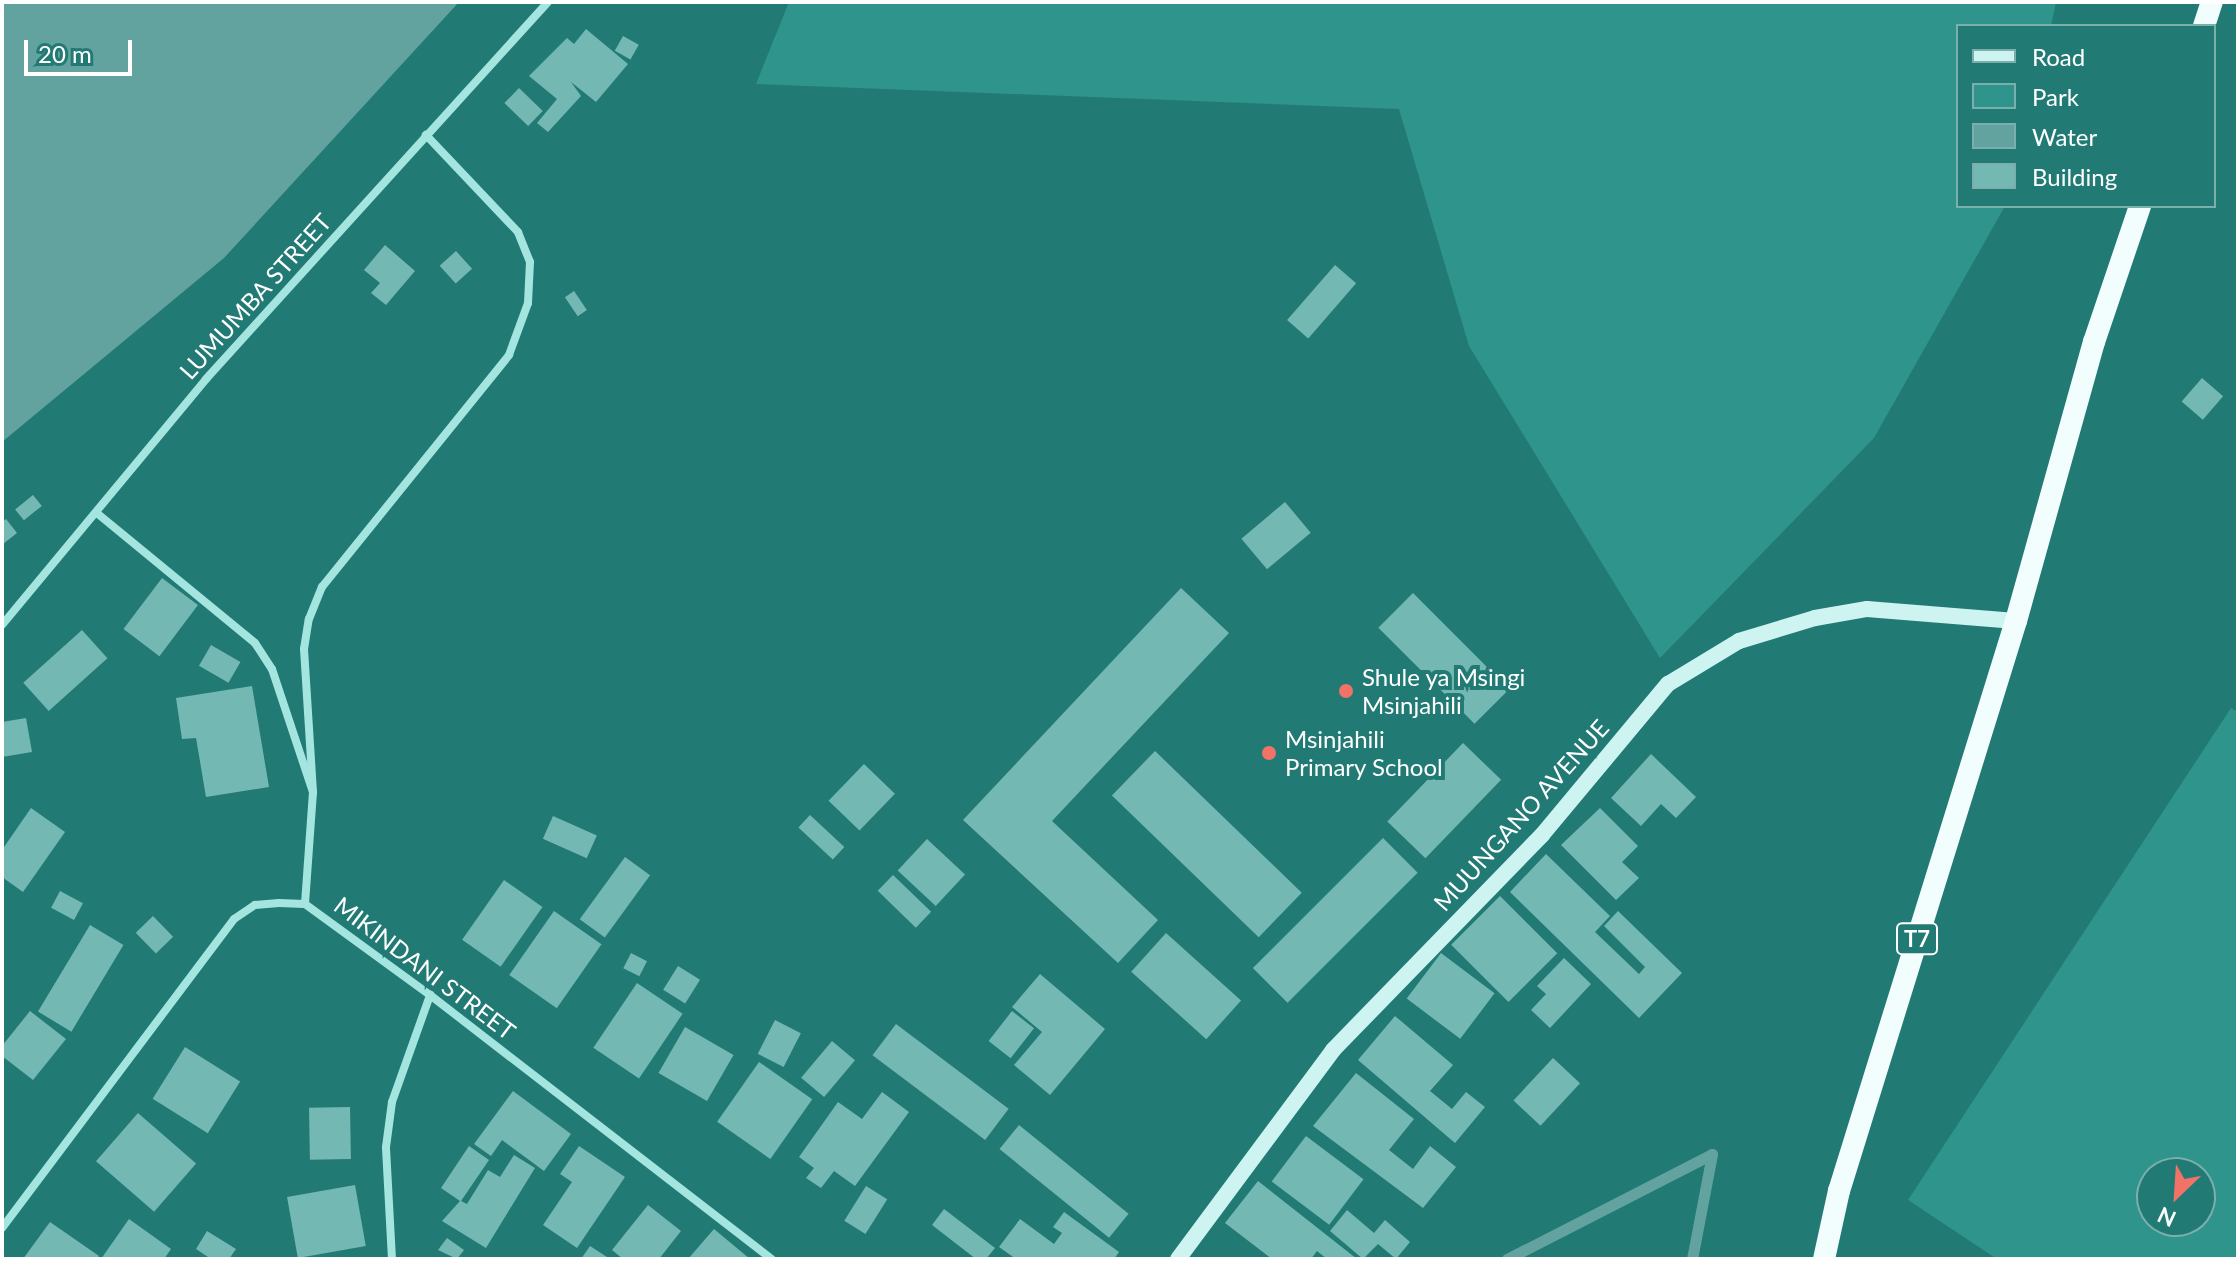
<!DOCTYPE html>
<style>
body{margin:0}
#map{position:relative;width:2240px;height:1261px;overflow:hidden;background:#227a75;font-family:Lato,sans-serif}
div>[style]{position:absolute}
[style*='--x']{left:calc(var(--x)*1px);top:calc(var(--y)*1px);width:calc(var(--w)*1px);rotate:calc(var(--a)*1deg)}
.green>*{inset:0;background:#2f948c}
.water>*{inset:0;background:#62a39f}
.stream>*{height:11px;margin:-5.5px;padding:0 5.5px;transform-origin:5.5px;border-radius:5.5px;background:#62a39f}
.building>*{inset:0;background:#74b8b4;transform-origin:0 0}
.minor>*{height:8px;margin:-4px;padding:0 4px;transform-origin:4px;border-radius:4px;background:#a4e5e0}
.secondary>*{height:16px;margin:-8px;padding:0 8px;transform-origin:8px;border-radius:8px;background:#cef4f2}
.trunk>*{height:22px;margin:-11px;padding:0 11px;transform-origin:11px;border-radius:11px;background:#f2fefe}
.dots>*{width:22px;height:22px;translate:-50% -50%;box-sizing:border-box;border:4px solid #227a75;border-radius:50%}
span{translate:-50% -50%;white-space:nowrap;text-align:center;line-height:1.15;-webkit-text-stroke:8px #227a75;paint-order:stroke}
.shield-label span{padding:2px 6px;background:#227a75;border:2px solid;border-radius:6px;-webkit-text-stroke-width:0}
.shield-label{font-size:22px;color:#fff;font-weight:700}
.street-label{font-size:24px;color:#fff}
.poi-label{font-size:24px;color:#fff}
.left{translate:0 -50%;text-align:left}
.frame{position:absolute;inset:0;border:4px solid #fff;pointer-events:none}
.legend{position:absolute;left:1956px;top:24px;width:260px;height:184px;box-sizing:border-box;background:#227a75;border:2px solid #7aafac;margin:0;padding:10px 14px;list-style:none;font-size:24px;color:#fff}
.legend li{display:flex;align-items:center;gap:16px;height:40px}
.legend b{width:40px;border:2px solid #7aafac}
.north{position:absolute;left:2136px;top:1157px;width:80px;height:80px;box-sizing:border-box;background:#227a75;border:2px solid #7aafac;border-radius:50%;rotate:205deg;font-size:22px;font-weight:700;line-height:32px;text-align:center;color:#fff}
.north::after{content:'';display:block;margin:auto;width:28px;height:36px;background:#f17367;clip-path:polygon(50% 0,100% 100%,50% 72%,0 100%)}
.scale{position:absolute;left:24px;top:40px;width:108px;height:36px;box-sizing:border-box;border:4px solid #fff;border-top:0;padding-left:10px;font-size:24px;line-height:28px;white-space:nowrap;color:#fff;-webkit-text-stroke:6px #227a75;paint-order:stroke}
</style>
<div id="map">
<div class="green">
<i style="clip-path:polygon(789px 2px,2056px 2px,2051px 26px,1958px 26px,1958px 206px,2005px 206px,1874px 438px,1660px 658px,1469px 346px,1399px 109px,756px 84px)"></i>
<i style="clip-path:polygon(evenodd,2231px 708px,2238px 712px,2238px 1259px,1997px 1259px,1908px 1200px,2231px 708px,2152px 1173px,2200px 1173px,2200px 1221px,2152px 1221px,2152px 1173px)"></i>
</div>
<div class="water">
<i style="clip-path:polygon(2px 2px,459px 2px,224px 258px,2px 442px)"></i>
</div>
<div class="stream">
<i style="--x:1507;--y:1259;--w:230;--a:-27.1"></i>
<i style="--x:1692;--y:1259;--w:107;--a:-79.2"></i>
</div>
<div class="building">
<i style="clip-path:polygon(586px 29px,628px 64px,596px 102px,571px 82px,581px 96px,548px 132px,537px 123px,557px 99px,529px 76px,567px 38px,574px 44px)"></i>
<i style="left:623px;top:36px;width:18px;height:17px;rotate:29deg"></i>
<i style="left:519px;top:88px;width:33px;height:21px;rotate:44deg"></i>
<i style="clip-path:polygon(385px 245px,415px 271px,386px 305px,371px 293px,380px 283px,364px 270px)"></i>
<i style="left:456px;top:251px;width:24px;height:22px;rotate:48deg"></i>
<i style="left:1335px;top:265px;width:28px;height:73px;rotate:41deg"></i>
<i style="left:574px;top:291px;width:23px;height:11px;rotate:56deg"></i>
<i style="left:2202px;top:378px;width:28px;height:31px;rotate:41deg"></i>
<i style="left:33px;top:495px;width:14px;height:23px;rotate:51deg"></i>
<i style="left:1285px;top:502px;width:40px;height:57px;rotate:50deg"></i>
<i style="clip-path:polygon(6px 519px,17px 533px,3px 544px,2px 522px)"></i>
<i style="left:162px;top:578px;width:45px;height:64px;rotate:37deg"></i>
<i style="clip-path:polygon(1181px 588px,1229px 633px,1052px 821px,1158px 920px,1118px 963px,963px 820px)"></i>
<i style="left:1413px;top:593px;width:136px;height:49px;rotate:45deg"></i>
<i style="left:82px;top:630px;width:38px;height:79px;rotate:48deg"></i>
<i style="left:211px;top:645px;width:34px;height:24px;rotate:30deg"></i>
<i style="clip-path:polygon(252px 686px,269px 787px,206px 797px,196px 738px,182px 739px,176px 698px)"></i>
<i style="clip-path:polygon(26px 718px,32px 752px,2px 757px,2px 722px)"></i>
<i style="left:1463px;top:743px;width:53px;height:109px;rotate:44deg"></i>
<i style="left:1155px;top:751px;width:204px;height:62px;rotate:44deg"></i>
<i style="clip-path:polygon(1651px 754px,1696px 797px,1676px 818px,1661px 804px,1641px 826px,1611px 798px)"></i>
<i style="left:864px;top:764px;width:43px;height:51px;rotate:44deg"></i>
<i style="clip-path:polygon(31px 808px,65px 832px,23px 892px,2px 877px,2px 850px)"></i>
<i style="clip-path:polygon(1600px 808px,1638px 846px,1622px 862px,1639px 878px,1616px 900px,1561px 845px)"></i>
<i style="left:810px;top:815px;width:47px;height:17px;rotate:43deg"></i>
<i style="left:553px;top:816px;width:48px;height:25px;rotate:24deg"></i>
<i style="left:1383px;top:838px;width:49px;height:184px;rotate:45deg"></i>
<i style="left:927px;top:839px;width:52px;height:43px;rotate:43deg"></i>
<i style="clip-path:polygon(1546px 854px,1610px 916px,1595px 932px,1639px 974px,1645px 967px,1604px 926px,1618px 911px,1682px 973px,1639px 1018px,1510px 892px)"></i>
<i style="left:625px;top:857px;width:31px;height:77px;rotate:36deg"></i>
<i style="left:893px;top:875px;width:53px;height:22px;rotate:44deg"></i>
<i style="left:504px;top:880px;width:47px;height:73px;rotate:35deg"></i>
<i style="left:60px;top:891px;width:26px;height:19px;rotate:28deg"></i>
<i style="left:1500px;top:896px;width:81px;height:69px;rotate:45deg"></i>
<i style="left:554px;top:911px;width:58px;height:78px;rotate:35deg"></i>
<i style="left:153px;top:916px;width:29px;height:24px;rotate:46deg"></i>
<i style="left:90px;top:925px;width:39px;height:101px;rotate:31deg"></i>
<i style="left:1166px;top:933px;width:101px;height:52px;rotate:42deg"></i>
<i style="left:631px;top:953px;width:18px;height:17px;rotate:27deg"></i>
<i style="left:1441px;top:953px;width:67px;height:57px;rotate:37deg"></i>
<i style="clip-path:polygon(1564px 958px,1591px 984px,1550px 1028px,1531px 1010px,1546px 994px,1537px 986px)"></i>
<i style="left:678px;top:966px;width:26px;height:28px;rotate:32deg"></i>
<i style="clip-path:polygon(1040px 974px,1105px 1029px,1050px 1095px,1014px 1065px,1042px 1032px,1012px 1007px)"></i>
<i style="left:637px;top:983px;width:55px;height:78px;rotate:34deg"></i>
<i style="clip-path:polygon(30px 1011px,66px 1039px,33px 1080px,2px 1056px,2px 1046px)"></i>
<i style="left:1012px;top:1011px;width:28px;height:38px;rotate:38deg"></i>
<i style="clip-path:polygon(1395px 1016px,1453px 1065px,1430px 1091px,1452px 1109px,1466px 1092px,1485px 1107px,1455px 1143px,1358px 1060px)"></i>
<i style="left:775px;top:1020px;width:29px;height:38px;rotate:27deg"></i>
<i style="left:896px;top:1024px;width:141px;height:39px;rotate:37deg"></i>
<i style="left:685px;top:1027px;width:56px;height:53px;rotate:30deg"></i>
<i style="left:832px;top:1041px;width:30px;height:48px;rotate:40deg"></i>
<i style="left:185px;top:1047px;width:65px;height:61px;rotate:32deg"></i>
<i style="left:1553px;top:1058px;width:37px;height:58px;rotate:43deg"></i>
<i style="left:759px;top:1062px;width:65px;height:73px;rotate:35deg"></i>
<i style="clip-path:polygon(1356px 1073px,1414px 1119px,1389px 1150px,1413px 1169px,1430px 1146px,1456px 1167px,1423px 1208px,1313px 1126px)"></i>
<i style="clip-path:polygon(513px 1091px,571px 1134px,544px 1171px,502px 1140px,491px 1156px,474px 1144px)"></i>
<i style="clip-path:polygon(882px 1092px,909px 1112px,855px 1186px,834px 1171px,821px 1188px,806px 1178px,814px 1168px,799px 1157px,838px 1102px,862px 1119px)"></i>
<i style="left:350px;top:1107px;width:52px;height:41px;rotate:89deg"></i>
<i style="left:138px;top:1113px;width:77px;height:64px;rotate:41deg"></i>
<i style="left:1019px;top:1125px;width:141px;height:31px;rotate:39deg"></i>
<i style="left:1306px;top:1136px;width:72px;height:57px;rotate:37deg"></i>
<i style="clip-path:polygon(469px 1146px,489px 1160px,461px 1201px,467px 1204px,488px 1170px,500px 1177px,514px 1155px,535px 1168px,486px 1248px,442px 1221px,460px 1201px,441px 1188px)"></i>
<i style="clip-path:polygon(579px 1146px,625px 1177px,577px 1248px,543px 1225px,572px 1182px,560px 1174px)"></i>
<i style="clip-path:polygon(1258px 1181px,1357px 1259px,1327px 1259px,1317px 1251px,1311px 1259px,1272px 1259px,1225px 1223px)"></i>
<i style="left:355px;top:1185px;width:62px;height:69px;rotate:80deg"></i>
<i style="left:866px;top:1186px;width:25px;height:41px;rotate:32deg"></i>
<i style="clip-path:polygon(648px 1205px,681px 1231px,659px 1259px,623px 1259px,612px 1250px)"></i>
<i style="clip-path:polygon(944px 1209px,995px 1248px,986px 1259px,976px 1259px,932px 1225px)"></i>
<i style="clip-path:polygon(1347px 1210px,1374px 1233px,1385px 1220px,1410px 1242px,1396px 1259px,1378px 1244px,1363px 1259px,1330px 1231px)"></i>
<i style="clip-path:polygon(1064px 1212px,1119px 1252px,1114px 1259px,1016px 1259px,999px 1247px,1020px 1219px,1054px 1244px,1062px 1233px,1053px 1227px)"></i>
<i style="clip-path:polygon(129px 1219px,171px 1249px,164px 1259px,101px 1259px)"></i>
<i style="clip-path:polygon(50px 1222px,99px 1256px,97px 1259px,23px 1259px)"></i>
<i style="clip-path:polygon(714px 1229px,750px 1259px,688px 1259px)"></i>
<i style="clip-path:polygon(207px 1231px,236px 1249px,229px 1259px,211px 1259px,196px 1249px)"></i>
<i style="clip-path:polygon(447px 1238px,464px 1250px,457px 1259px,438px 1250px)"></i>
<i style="clip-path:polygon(590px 1246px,610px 1259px,581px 1259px)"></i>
</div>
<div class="minor">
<i style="--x:98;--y:514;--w:203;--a:39.4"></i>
<i style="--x:255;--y:643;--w:31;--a:57"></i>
<i style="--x:272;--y:669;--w:130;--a:71.6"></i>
<i style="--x:313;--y:792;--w:112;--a:94.1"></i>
<i style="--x:2;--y:625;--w:320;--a:-50.3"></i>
<i style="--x:206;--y:379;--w:509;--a:-47.79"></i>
<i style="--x:313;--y:792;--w:143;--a:-93.6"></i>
<i style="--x:304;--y:649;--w:30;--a:-81"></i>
<i style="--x:309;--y:619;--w:35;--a:-68"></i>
<i style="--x:322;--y:587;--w:298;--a:-51.1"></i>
<i style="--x:509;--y:355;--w:55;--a:-69.9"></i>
<i style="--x:528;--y:303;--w:41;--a:-87.2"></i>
<i style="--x:530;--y:262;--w:32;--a:-112"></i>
<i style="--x:518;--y:232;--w:134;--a:-133.5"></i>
<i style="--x:2;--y:1228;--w:386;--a:-53.1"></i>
<i style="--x:234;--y:919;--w:25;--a:-34"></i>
<i style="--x:255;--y:905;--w:24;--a:-5"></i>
<i style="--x:279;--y:903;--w:26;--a:2"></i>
<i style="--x:305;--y:904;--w:155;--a:36.1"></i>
<i style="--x:430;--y:995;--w:432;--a:37.7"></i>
<i style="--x:392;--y:1259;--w:112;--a:-93.1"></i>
<i style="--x:386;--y:1147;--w:45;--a:-82.4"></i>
<i style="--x:392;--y:1102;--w:114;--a:-70.4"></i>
</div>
<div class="secondary">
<i style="--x:1178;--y:1259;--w:260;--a:-53.4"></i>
<i style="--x:1333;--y:1050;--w:300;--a:-45.8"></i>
<i style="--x:1542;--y:835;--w:197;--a:-50.2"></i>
<i style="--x:1668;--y:684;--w:83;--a:-31.2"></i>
<i style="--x:1739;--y:641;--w:79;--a:-16.8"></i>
<i style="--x:1815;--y:618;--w:53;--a:-9.8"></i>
<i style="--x:1867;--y:609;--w:149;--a:4.6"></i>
</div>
<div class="trunk">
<i style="--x:2204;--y:26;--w:25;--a:-72"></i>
<i style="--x:1824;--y:1259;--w:70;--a:-77.6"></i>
<i style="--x:1839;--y:1191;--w:597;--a:-72.75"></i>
<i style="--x:2016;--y:621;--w:290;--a:-74.4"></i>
<i style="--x:2094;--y:342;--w:144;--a:-71.3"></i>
</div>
<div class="dots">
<i style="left:1346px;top:691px;background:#f17367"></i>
<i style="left:1269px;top:753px;background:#f17367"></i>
</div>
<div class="shield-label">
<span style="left:1917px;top:939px">T7</span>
</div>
<div class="street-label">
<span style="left:255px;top:296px;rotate:-48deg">LUMUMBA STREET</span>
<span style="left:1521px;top:815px;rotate:-48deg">MUUNGANO AVENUE</span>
<span style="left:425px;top:968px;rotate:37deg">MIKINDANI STREET</span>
</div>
<div class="poi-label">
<span class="left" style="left:1362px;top:691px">Shule ya Msingi<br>Msinjahili</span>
<span class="left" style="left:1285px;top:753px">Msinjahili<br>Primary School</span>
</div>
<div class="frame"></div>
<ul class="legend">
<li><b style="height:10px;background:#cef4f2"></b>Road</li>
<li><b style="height:22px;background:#2f948c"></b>Park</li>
<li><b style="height:22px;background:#62a39f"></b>Water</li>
<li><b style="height:22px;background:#74b8b4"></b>Building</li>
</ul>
<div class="north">N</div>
<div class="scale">20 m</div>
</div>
